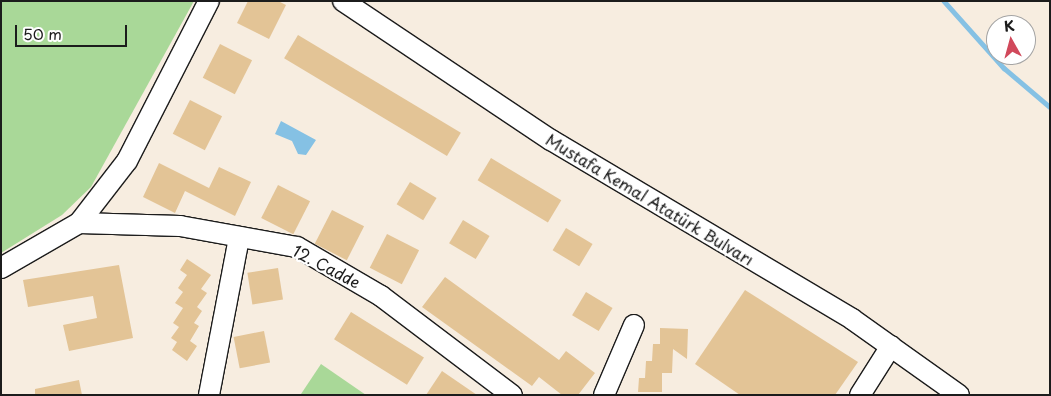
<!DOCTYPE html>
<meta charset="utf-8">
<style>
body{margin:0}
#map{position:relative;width:1051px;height:396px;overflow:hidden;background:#f7ede0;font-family:"Playpen Sans",sans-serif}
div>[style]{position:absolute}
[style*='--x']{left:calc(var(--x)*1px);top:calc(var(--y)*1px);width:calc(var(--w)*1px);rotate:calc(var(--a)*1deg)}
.green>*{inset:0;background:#a9d898}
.water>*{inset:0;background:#85c1e4}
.stream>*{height:4.5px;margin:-2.25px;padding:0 2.25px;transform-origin:2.25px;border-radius:2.25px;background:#85c1e4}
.building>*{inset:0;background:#e3c496;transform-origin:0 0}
.roads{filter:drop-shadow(1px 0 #1c1c1c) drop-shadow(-1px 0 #1c1c1c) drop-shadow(0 1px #1c1c1c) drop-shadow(0 -1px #1c1c1c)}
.minor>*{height:20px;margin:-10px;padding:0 10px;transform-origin:10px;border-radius:10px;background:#fff}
span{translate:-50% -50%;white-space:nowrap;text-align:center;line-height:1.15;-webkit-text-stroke:4.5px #fff;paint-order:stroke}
.street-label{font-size:16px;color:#1c1c1c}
.frame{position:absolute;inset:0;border:2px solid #1c1c1c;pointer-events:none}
.north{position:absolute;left:986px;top:15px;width:50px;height:50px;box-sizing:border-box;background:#fff;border:1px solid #a4a4a4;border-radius:50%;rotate:353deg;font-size:14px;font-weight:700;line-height:20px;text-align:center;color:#1c1c1c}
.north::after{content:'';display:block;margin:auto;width:18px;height:22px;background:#d1495b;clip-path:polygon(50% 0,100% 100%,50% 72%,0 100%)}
.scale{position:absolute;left:15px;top:25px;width:112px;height:22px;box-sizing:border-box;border:2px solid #1c1c1c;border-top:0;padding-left:6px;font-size:15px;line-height:18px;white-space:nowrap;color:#1c1c1c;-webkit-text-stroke:4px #fff;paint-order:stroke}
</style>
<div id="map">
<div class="green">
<i style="clip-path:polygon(1px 1px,194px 1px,91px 187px,62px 215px,1px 253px)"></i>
<i style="clip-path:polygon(321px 364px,366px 395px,301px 394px)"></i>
</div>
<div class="water">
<i style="clip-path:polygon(281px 121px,316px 140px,306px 155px,298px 154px,292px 141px,275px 134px)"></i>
</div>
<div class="stream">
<i style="--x:944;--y:1;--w:90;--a:48.2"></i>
<i style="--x:1004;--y:68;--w:60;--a:40.3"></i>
</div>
<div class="building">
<i style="clip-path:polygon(248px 1px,278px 1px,286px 5px,269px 39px,237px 23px)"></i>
<i style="left:298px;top:35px;width:190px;height:27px;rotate:31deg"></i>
<i style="left:220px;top:44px;width:36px;height:38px;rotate:27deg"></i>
<i style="left:190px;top:100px;width:36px;height:38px;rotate:27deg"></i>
<i style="left:491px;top:158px;width:82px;height:26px;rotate:31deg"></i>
<i style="clip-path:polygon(159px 163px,209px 188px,219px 167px,251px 182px,235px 216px,185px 191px,175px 213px,143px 197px)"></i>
<i style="left:410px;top:182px;width:31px;height:26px;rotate:31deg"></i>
<i style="left:278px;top:185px;width:36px;height:37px;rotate:27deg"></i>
<i style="left:332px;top:210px;width:36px;height:38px;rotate:27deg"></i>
<i style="left:463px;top:220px;width:31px;height:27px;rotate:31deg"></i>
<i style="left:566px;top:228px;width:31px;height:26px;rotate:31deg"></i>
<i style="left:387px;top:234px;width:36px;height:38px;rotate:27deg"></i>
<i style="clip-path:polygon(187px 259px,211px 275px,201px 289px,207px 293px,197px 307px,202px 311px,194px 323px,199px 326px,190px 341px,197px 346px,187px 361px,172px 350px,177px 342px,171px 338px,179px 327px,173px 323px,183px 308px,175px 303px,183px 292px,178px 288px,187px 275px,180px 270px)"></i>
<i style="clip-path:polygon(119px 265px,133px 338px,69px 351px,63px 325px,97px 318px,93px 296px,28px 307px,23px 280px)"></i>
<i style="left:278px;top:268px;width:32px;height:31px;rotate:81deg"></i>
<i style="clip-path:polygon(445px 277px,559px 360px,566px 351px,595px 373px,578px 395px,562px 395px,539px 377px,532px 386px,422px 307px)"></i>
<i style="clip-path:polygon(745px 290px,858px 362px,835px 395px,740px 395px,695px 364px)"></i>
<i style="left:586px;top:292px;width:31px;height:27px;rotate:31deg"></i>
<i style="left:351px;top:312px;width:86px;height:32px;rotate:32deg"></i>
<i style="clip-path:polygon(660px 328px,688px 329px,687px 359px,673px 349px,672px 373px,662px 373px,662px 392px,638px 392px,639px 378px,645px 378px,646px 361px,652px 361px,653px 344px,660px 344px)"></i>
<i style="left:264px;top:331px;width:32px;height:31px;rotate:79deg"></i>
<i style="clip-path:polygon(442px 371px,477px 395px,426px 395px)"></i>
<i style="clip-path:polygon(79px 380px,82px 395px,35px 395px,35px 389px)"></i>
</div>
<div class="roads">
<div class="minor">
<i style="--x:343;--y:1;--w:250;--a:33.8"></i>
<i style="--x:551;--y:140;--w:350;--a:30.7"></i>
<i style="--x:852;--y:319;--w:131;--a:35.4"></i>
<i style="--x:79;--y:223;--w:101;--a:1.7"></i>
<i style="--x:180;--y:226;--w:119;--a:10.2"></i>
<i style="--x:297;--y:247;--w:97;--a:30.3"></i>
<i style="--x:381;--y:296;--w:164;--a:37.1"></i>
<i style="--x:1;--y:268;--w:90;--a:-30"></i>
<i style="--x:79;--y:223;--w:78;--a:-52.3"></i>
<i style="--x:127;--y:161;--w:180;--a:-62.9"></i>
<i style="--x:209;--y:395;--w:161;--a:-79.2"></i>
<i style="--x:604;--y:395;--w:76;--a:-66.8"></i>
<i style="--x:860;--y:395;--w:58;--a:-57.7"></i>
</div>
</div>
<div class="street-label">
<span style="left:650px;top:199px;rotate:31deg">Mustafa Kemal Atatürk Bulvarı</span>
<span style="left:327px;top:266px;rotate:28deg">12. Cadde</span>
</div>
<div class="frame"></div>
<div class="north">K</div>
<div class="scale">50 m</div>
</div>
